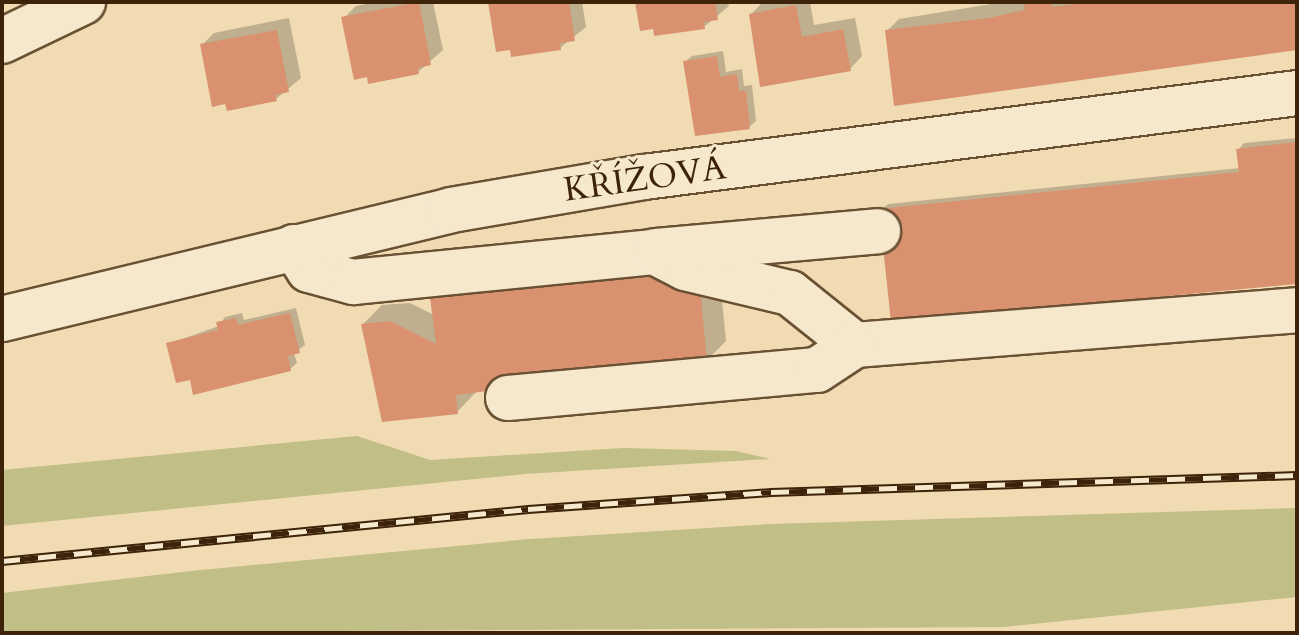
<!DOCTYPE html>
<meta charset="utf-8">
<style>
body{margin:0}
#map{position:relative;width:1299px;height:635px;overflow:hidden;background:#f0dbb2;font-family:Cardo,serif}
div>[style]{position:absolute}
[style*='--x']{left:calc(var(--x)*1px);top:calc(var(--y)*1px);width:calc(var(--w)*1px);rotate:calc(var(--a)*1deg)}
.green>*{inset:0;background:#c1be87}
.shadow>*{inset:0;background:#0003}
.building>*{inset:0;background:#d9916f}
.roads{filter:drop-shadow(2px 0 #6a5133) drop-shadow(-2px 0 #6a5133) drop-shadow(0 2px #6a5133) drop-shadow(0 -2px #6a5133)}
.minor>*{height:44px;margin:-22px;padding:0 22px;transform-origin:22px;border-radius:22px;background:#f5e8cd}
.rail>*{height:9px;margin-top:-4.5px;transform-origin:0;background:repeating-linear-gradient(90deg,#f5e8cd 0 18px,#3d2309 0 36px);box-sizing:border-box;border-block:2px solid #3d2309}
span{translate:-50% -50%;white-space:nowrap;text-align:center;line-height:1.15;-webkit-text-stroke:6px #f5e8cd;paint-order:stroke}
.street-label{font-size:34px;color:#3d2309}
.frame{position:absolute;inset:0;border:4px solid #3d2309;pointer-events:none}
</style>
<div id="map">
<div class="green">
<i style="clip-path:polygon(357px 436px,430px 460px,624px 448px,736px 451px,770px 459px,525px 474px,2px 526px,2px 470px)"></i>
<i style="clip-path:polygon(1297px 508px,1297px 597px,1003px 627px,2px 633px,2px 593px,191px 571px,530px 539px,772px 524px)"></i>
</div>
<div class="shadow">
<i style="clip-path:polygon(375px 2px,433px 2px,443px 50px,418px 72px,344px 18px,356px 6px)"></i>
<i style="clip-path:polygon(490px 2px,582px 2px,586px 27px,560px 48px)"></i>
<i style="clip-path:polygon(637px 2px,728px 2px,729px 6px,704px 27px)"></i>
<i style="clip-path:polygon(763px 2px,810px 2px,814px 25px,855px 18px,862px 56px,850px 69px,751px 14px)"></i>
<i style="clip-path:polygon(1004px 2px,1297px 2px,1297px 47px,887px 31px,899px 19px)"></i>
<i style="clip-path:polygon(289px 18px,301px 78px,276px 99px,227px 102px,202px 45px,214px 33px)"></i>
<i style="clip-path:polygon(723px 51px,726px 72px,742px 69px,744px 86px,752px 85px,756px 121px,749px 127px,685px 62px,692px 56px)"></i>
<i style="clip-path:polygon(1297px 138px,1297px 281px,881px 210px,888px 204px,1240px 168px,1238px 150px,1244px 143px)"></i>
<i style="clip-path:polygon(719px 269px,726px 341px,707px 360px,477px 391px,457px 412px,363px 324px,382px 305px,410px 303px,434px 315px,431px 291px)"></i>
<i style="clip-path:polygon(296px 308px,305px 345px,294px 353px,297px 363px,290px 369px,192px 377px,168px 344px,219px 326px,225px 317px,242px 313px,244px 320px)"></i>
</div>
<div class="building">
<i style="clip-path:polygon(419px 2px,431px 65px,418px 68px,419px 74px,368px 84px,367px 77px,354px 80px,341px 17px)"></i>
<i style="clip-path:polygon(488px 2px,569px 2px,575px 41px,560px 43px,561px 50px,511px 57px,510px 50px,496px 52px)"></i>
<i style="clip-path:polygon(635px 2px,715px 2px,718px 20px,704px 22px,705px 29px,654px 36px,653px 29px,640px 31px)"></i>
<i style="clip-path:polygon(1024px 2px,1052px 2px,1052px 7px,1091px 2px,1297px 2px,1297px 50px,894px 106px,885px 30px,989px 18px,1025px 10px)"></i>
<i style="clip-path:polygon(796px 5px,802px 37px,843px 29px,851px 71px,760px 87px,749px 14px)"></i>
<i style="clip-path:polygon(277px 30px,289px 92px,275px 95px,277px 101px,227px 111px,225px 104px,212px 107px,200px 44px)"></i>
<i style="clip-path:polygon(717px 56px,720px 77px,737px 74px,739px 91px,746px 91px,750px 129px,695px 136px,683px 61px)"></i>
<i style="clip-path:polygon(1297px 142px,1297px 284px,891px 322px,879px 209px,1239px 172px,1236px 149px)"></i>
<i style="clip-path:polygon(631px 267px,633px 279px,667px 275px,676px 289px,700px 287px,707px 362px,456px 395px,458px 414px,382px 422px,361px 324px,390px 321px,436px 344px,429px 290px)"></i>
<i style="clip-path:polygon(290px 313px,300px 353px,288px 356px,291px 371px,193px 395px,190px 380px,176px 383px,166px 343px,218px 330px,216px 322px,236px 318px,238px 325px)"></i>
</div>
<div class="roads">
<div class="minor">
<i style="--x:2;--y:41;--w:90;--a:-25.7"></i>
<i style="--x:294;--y:247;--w:27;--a:57"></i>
<i style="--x:309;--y:270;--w:46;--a:15.3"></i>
<i style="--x:353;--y:282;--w:302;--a:-5.7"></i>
<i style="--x:654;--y:252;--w:35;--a:27"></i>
<i style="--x:685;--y:268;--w:108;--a:13.4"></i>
<i style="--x:790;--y:293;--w:83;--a:38.7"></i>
<i style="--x:855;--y:345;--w:443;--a:-4.5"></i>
<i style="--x:656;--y:251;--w:223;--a:-5.1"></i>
<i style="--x:2;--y:319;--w:462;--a:-13.6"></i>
<i style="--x:451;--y:210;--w:196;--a:-9.7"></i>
<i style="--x:644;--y:177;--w:658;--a:-7.33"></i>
<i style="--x:508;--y:398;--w:310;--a:-5.2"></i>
<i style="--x:817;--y:370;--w:45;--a:-33.3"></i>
</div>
</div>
<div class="rail">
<i style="--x:2;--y:561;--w:529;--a:-5.65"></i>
<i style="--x:528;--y:509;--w:244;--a:-4"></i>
<i style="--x:771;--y:492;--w:526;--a:-1.85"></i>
</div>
<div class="street-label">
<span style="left:645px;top:179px;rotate:-8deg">KŘÍŽOVÁ</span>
</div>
<div class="frame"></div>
</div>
